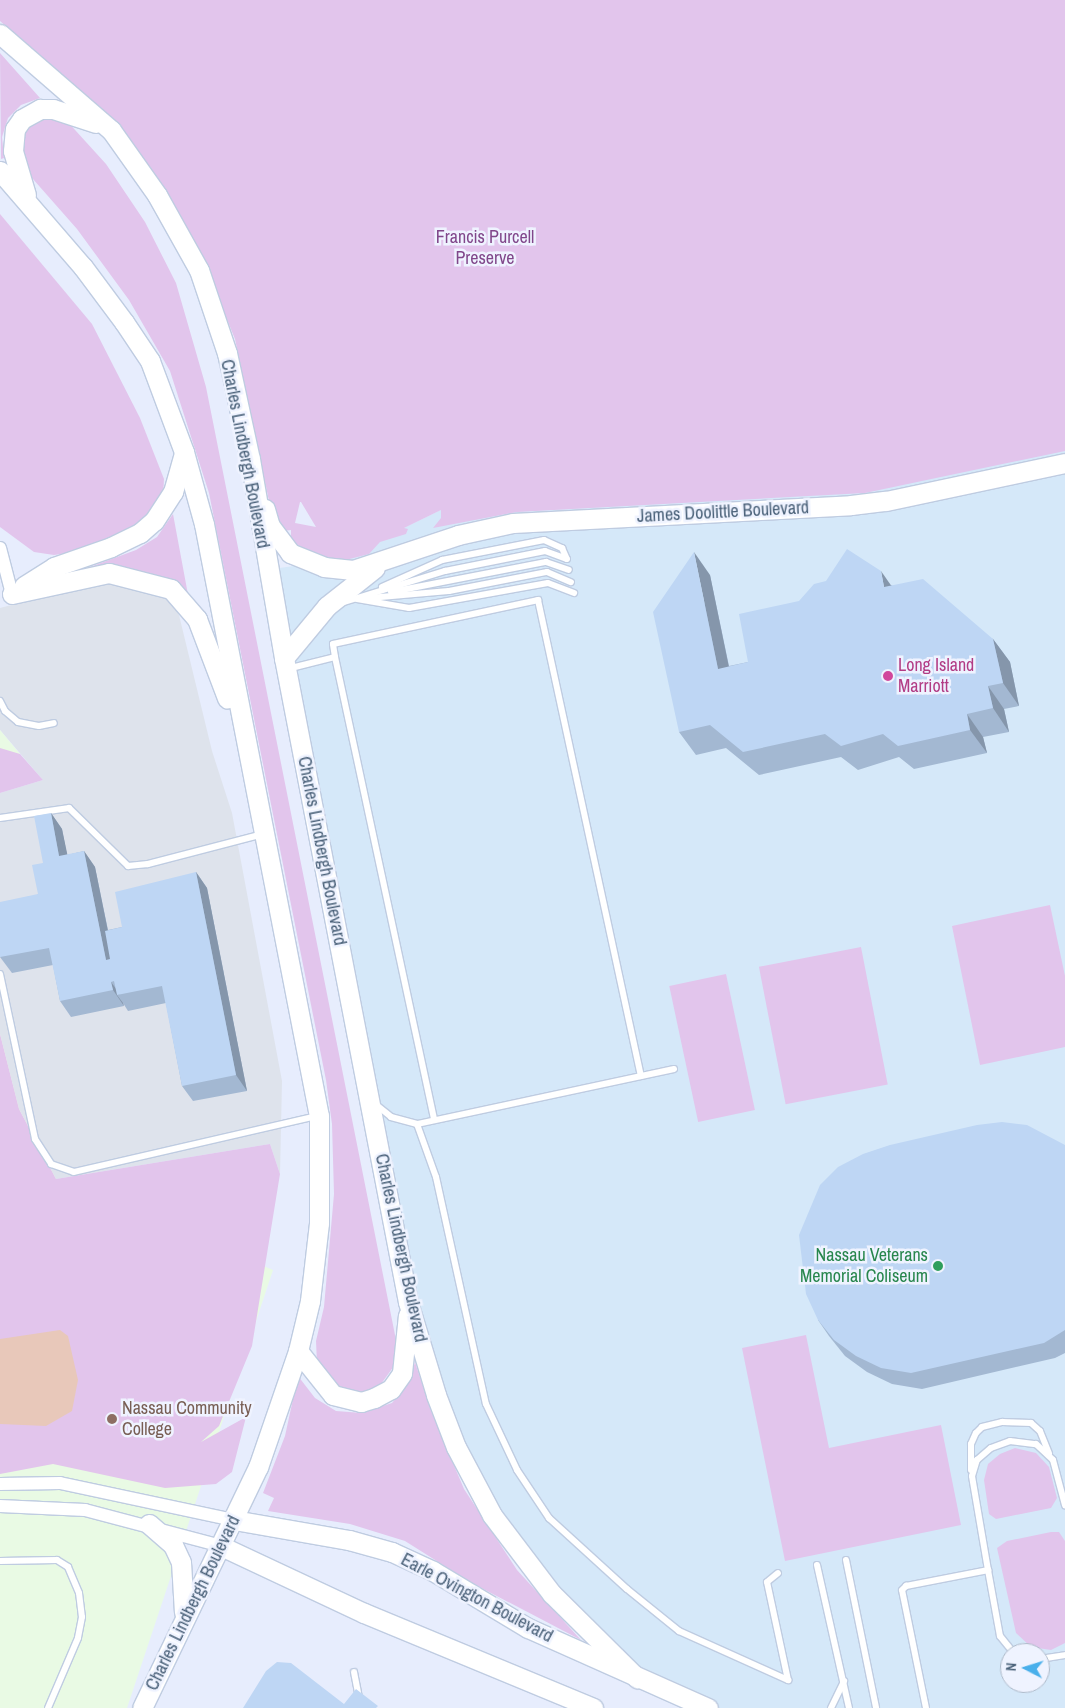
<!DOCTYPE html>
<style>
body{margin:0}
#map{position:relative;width:1065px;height:1708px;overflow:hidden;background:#e7edfd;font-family:"Archivo Narrow",sans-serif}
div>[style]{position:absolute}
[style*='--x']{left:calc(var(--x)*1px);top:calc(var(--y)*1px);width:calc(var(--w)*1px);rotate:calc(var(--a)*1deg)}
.commercial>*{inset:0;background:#d5e8f9}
.industrial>*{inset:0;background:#dee3ec}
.education>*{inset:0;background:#e9fae4}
.green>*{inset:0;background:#e2c5ec;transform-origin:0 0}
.water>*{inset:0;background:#e8c8ba}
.roads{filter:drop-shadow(1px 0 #bfcce1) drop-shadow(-1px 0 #bfcce1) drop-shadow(0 1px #bfcce1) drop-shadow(0 -1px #bfcce1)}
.lane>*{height:6px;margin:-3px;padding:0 3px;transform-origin:3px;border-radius:3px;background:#fff}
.street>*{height:12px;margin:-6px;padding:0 6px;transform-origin:6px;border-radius:6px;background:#fff}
.secondary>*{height:19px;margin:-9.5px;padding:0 9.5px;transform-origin:9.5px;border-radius:9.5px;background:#fff}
.wall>*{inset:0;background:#a3b8d2}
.shaded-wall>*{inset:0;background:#8596ab}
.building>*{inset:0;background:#bed6f4}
.dots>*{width:14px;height:14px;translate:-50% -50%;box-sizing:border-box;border:2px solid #eff3ff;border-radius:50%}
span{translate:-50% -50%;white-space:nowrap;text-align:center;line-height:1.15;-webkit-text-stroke:5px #eff3ff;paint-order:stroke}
.park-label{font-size:18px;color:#81478b}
.street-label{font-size:18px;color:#4a6179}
.hotel-label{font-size:18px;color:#b23c85}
.left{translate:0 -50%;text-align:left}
.leisure-label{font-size:18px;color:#27864d}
.right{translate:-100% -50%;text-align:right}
.education-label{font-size:18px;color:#785e54}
.north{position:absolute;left:1000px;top:1643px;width:50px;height:50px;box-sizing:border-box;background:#eff3ff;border:1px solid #adb9c9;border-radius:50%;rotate:275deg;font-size:14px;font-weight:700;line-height:20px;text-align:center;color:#4a6179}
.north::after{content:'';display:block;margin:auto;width:18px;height:22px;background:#49afeb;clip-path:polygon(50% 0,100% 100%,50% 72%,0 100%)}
</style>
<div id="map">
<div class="commercial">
<i style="clip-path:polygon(evenodd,1065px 439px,1065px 1708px,717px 1708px,638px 1675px,546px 1583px,468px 1468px,410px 1299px,272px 569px,338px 560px,451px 505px,1065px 439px,1010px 1653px,1040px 1653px,1040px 1683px,1010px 1683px,1010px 1653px)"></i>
</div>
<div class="industrial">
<i style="clip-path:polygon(103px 581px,167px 595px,179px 615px,212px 751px,232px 813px,282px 1081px,280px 1174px,270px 1144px,56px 1179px,19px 1109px,0 1034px,0 793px,43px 780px,0 730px,0 608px)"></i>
</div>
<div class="education">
<i style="clip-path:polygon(0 730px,20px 754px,0 773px)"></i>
<i style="clip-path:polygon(0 1034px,19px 1109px,56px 1179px,273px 1270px,127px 1708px,0 1708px)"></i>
</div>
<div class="green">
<i style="clip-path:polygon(evenodd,0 0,1065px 0,1065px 451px,865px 493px,517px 512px,433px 528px,441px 518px,441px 510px,404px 528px,408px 529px,406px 534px,380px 542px,369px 554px,334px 563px,291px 546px,291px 530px,283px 531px,273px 520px,235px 339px,197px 246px,161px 184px,105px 114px,0 21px,0 0,300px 502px,301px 502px,316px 527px,295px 523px,300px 502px)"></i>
<i style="clip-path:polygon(0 53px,40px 98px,21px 105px,8px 118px,2px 137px,4px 158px,1px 159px)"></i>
<i style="clip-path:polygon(52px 116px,66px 120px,106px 164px,145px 222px,176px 283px,206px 387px,397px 1345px,394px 1366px,381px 1384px,364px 1392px,346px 1392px,327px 1382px,317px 1363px,316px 1341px,324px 1307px,334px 1194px,332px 1124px,326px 1080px,209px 493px,170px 371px,129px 300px,77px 229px,25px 170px,19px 149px,24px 128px,38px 118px)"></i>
<i style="clip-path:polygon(0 214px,92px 324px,140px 418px,164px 479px,163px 498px,134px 532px,74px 552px,54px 555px,34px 552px,0 527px)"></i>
<i style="clip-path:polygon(173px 514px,189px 600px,155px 575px,122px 566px,90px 567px,136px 550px,157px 537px)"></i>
<i style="clip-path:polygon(0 748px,20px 754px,43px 780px,0 793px)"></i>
<i style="clip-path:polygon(1050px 905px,1065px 976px,1065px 1047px,980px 1065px,952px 926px)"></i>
<i style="left:861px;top:947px;width:140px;height:104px;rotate:79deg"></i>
<i style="left:726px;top:974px;width:139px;height:58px;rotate:78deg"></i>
<i style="clip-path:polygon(0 1034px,19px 1109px,56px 1179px,270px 1144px,280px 1174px,252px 1346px,219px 1426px,201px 1442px,246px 1417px,232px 1472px,216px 1484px,165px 1488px,53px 1464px,0 1474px)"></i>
<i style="clip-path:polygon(806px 1335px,829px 1448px,941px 1425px,961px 1525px,785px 1561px,742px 1348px)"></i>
<i style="clip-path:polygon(415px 1362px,431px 1411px,464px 1489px,517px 1570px,581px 1640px,470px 1582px,405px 1541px,350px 1524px,268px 1511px,274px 1498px,263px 1493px,285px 1436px,298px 1376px,315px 1398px,336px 1411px,362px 1413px,392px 1403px,409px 1383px)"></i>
<i style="clip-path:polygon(1015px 1448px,1036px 1453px,1049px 1467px,1057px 1498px,1051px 1508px,996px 1519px,989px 1514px,984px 1480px,988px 1464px,1000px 1454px)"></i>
<i style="clip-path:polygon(1051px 1532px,1059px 1532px,1065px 1541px,1065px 1643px,1051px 1650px,1031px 1647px,1016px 1633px,997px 1548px,1007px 1541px)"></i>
</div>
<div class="water">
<i style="clip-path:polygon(60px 1330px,68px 1336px,78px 1380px,72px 1411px,46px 1426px,0 1424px,0 1339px)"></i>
</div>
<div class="roads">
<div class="lane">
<i style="--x:382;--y:587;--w:66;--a:-24.2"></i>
<i style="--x:442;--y:560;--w:104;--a:-11.1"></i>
<i style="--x:544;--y:540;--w:20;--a:24"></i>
<i style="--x:562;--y:548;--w:12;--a:66"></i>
<i style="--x:391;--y:592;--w:158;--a:-11"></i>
<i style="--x:546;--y:562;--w:24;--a:19"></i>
<i style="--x:369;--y:598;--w:80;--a:-5"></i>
<i style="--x:449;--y:591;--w:100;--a:-11"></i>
<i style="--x:547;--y:572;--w:26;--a:23"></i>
<i style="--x:357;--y:599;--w:53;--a:9.8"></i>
<i style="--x:409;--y:608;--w:141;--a:-10.2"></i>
<i style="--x:548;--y:583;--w:28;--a:21"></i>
<i style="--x:341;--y:603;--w:109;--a:-17.1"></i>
<i style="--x:445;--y:571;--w:102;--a:-11.3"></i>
<i style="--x:545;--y:551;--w:23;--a:20"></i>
<i style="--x:335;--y:657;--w:13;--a:-99"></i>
<i style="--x:333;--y:644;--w:210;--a:-12.1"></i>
<i style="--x:538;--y:600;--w:487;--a:77.8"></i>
<i style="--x:287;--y:669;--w:49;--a:-14"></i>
<i style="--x:335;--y:657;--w:473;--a:77.9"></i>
<i style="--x:0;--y:701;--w:11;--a:63"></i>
<i style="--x:5;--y:711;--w:17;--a:40"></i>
<i style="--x:18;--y:722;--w:21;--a:11"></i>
<i style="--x:39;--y:726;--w:15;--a:-11"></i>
<i style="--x:0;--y:818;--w:70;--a:-8.2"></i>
<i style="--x:69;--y:808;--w:83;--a:44.5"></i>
<i style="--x:128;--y:866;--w:20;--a:-6"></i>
<i style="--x:148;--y:864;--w:119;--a:-14.6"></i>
<i style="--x:0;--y:974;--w:169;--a:78"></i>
<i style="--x:35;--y:1139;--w:30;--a:57"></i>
<i style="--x:51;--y:1164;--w:24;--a:19"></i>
<i style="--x:74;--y:1172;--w:249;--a:-13"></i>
<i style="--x:674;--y:1069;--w:263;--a:167.9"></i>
<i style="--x:417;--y:1124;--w:56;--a:70.3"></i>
<i style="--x:436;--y:1177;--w:232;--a:77.6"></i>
<i style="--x:486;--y:1404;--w:73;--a:64.8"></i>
<i style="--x:517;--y:1470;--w:58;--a:56.3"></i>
<i style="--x:549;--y:1518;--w:105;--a:42.3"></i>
<i style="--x:627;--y:1589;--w:67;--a:38.9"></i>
<i style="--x:679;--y:1631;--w:120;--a:24.2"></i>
<i style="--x:788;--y:1680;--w:100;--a:-102.1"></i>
<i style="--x:767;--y:1582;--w:14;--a:-39"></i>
<i style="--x:374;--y:1103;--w:22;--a:39"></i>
<i style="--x:391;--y:1117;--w:27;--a:15"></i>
<i style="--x:971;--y:1470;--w:26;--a:-90"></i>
<i style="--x:971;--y:1444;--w:12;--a:-66"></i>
<i style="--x:976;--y:1433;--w:8;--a:-45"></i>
<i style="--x:982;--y:1427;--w:21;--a:-14"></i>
<i style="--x:1002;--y:1422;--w:29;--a:2"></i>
<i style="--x:1031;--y:1423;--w:12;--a:42"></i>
<i style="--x:1040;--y:1431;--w:24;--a:68"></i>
<i style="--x:846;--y:1560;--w:151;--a:78.5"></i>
<i style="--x:0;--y:1561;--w:57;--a:-1"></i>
<i style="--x:57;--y:1560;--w:13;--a:32"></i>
<i style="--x:68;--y:1567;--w:28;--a:67"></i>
<i style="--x:79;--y:1593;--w:24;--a:83"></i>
<i style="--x:82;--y:1617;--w:21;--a:101"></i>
<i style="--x:78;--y:1638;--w:76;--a:113.2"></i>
<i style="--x:817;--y:1565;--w:147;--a:77.4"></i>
<i style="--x:988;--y:1570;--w:67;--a:79.7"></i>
<i style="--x:1000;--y:1636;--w:22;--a:51"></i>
<i style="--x:1040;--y:1659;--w:25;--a:-9"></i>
<i style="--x:354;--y:1672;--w:37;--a:79"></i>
<i style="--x:831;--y:1708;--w:30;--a:-64"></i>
<i style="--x:926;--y:1708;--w:120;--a:-101.5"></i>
<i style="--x:902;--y:1590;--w:6;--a:-45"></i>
<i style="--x:906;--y:1586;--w:84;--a:-11"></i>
<i style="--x:988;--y:1570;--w:95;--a:-99.7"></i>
<i style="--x:972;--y:1476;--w:17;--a:-73"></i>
<i style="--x:977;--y:1460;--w:18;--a:-41"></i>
<i style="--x:991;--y:1448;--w:20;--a:-20"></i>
<i style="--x:1010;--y:1441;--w:26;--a:7"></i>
<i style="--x:1036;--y:1444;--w:23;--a:43"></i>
<i style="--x:1053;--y:1460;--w:47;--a:75.1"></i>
</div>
<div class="street">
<i style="--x:0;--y:548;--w:48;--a:75.4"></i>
<i style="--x:0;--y:1484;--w:60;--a:-1"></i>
<i style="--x:60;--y:1483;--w:178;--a:12"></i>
<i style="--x:0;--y:1506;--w:85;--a:2.7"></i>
<i style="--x:85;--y:1510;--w:141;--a:14.8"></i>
</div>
<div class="secondary">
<i style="--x:0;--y:34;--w:147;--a:40.9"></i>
<i style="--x:111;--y:130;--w:80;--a:54.7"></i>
<i style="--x:157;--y:195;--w:86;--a:60.8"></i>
<i style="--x:199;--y:270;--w:88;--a:71.4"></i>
<i style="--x:227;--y:353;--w:108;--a:77.8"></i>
<i style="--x:250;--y:459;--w:202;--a:80.3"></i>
<i style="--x:284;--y:658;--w:656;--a:79.1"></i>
<i style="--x:408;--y:1302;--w:97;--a:73.2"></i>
<i style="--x:436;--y:1395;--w:56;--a:69"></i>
<i style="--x:456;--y:1447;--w:77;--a:62.1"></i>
<i style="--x:492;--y:1515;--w:99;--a:52.8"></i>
<i style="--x:552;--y:1594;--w:120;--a:44.7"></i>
<i style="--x:0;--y:171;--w:127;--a:49.2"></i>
<i style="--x:83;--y:267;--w:69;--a:53.3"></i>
<i style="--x:124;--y:322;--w:47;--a:56.3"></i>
<i style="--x:150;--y:361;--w:97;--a:69.5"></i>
<i style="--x:184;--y:452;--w:75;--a:74.5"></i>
<i style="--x:204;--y:524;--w:603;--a:79.01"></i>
<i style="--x:319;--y:1116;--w:107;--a:90"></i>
<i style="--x:319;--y:1223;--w:79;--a:96.6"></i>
<i style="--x:310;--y:1301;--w:51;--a:103.5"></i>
<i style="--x:298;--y:1351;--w:123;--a:109"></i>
<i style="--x:258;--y:1467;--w:267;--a:115.7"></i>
<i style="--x:26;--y:195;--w:46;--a:-106.5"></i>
<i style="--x:13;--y:151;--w:22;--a:-85"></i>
<i style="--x:15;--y:129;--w:12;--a:-55"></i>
<i style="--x:22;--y:119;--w:21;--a:-29"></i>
<i style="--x:40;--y:109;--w:13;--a:0"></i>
<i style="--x:53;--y:109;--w:45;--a:18"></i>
<i style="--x:265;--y:509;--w:18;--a:74"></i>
<i style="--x:270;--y:526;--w:34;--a:53"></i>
<i style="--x:290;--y:553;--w:37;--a:22"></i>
<i style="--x:324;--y:567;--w:29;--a:6"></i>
<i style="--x:353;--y:570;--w:111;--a:-18.4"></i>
<i style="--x:458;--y:535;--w:56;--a:-12.3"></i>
<i style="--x:513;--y:523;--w:338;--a:-3"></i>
<i style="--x:851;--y:505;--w:35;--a:-7"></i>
<i style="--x:886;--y:501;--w:183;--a:-12"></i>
<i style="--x:24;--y:586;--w:36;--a:-32"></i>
<i style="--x:54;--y:567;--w:60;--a:-19.3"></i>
<i style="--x:111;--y:547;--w:32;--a:-26"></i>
<i style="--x:140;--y:533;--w:18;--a:-41"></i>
<i style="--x:154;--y:521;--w:35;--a:-57"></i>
<i style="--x:173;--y:492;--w:41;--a:-74.2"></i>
<i style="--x:12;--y:594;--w:99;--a:-12.2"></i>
<i style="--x:109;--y:573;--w:64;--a:14.5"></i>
<i style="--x:171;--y:589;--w:40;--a:49"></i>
<i style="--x:197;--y:619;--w:85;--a:69.2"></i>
<i style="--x:284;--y:658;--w:67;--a:-50.4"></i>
<i style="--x:327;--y:606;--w:61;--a:-38.4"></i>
<i style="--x:298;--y:1351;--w:56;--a:51.5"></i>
<i style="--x:333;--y:1395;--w:29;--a:14"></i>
<i style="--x:361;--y:1402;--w:14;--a:-17"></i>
<i style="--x:374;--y:1398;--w:19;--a:-28"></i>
<i style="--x:391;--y:1389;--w:19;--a:-55"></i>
<i style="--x:402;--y:1373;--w:58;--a:-84.1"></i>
<i style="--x:234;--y:1520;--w:117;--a:9.9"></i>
<i style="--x:349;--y:1540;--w:45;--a:15.6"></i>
<i style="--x:392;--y:1552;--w:45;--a:24.9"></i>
<i style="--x:433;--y:1571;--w:111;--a:31"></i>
<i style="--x:528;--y:1628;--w:197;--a:24"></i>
<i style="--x:149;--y:1524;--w:32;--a:41"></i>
<i style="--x:173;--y:1545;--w:19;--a:65"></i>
<i style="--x:181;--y:1562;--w:50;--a:86.6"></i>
<i style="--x:221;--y:1546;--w:158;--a:25.1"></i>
<i style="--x:364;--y:1613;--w:248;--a:22.5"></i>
</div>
</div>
<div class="wall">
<i style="clip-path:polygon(710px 575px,729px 666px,748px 662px,891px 585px,993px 639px,1010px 662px,1019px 706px,1004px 709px,1009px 732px,983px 737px,987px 753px,914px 769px,899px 757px,858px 770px,841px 757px,759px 775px,726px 748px,696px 755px,679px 732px)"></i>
<i style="clip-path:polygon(51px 813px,62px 829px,67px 855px,84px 851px,95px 867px,108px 930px,122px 927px,196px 872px,207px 888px,247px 1091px,193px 1101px,182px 1086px,166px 1003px,128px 1011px,123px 1003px,124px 1006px,71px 1017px,60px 1001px,53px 965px,12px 973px,0 957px,38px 894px)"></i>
<i style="clip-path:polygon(1065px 1145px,1065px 1353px,1055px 1358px,922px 1389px,892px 1384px,867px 1372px,845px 1356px,829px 1336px,818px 1320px)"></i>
</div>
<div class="shaded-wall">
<i style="clip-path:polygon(694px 552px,710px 575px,734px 692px,718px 669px)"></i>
<i style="clip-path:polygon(881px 571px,897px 594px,884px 587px)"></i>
<i style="clip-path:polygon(993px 639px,1010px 662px,1019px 706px,1003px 683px)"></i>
<i style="clip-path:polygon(988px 686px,1004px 709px,1009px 732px,993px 708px)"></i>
<i style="clip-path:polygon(967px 714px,983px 737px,987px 753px,970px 730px)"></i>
<i style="clip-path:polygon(51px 813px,62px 829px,71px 872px,59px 856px)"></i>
<i style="clip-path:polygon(84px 851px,95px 867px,117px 976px,106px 960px)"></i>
<i style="clip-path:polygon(196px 872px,207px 888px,247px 1091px,236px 1075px)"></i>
<i style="clip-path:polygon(111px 982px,120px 994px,117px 995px,123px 1003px,124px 1006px,113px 990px)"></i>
</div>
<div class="building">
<i style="clip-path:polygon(847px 549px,881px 571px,884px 587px,923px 579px,993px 639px,1003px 683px,988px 686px,993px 708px,967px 714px,970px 730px,898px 746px,883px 734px,841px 746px,825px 734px,743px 752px,710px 725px,679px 732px,653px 612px,694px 552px,718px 669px,748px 662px,739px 614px,799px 601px,814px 584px,826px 581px)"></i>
<i style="clip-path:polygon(51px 813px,59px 856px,84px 851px,106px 960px,110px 959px,105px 931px,122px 927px,115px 892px,196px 872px,236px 1075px,182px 1086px,162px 986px,117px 995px,114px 981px,111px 982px,113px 990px,60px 1001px,49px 948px,0 957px,0 902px,38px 894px,32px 865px,43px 863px,34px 816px)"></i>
<i style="clip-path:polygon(1002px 1122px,1027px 1125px,1065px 1145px,1065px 1330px,1044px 1343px,911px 1373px,881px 1368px,856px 1356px,834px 1340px,818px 1320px,806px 1294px,799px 1235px,820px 1185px,838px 1167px,863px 1154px,890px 1145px,977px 1125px)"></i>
<i style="clip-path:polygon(277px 1662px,291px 1663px,344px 1704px,356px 1689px,378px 1706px,376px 1708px,243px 1708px,266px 1671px)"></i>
</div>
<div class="dots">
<i style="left:888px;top:676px;background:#d1479c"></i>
<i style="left:938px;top:1266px;background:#2e9e5b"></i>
<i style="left:112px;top:1419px;background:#8d6e63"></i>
</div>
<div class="park-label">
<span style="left:485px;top:248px">Francis Purcell<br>Preserve</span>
</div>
<div class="street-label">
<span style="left:245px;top:454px;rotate:79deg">Charles Lindbergh Boulevard</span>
<span style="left:723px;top:512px;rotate:-3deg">James Doolittle Boulevard</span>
<span style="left:322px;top:851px;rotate:79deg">Charles Lindbergh Boulevard</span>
<span style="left:401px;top:1248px;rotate:78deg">Charles Lindbergh Boulevard</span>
<span style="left:477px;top:1598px;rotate:28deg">Earle Ovington Boulevard</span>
<span style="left:193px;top:1603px;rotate:-64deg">Charles Lindbergh Boulevard</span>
</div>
<div class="hotel-label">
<span class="left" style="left:898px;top:676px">Long Island<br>Marriott</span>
</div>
<div class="leisure-label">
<span class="right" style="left:928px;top:1266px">Nassau Veterans<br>Memorial Coliseum</span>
</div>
<div class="education-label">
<span class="left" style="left:122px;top:1419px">Nassau Community<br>College</span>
</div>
<div class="north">N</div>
</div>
